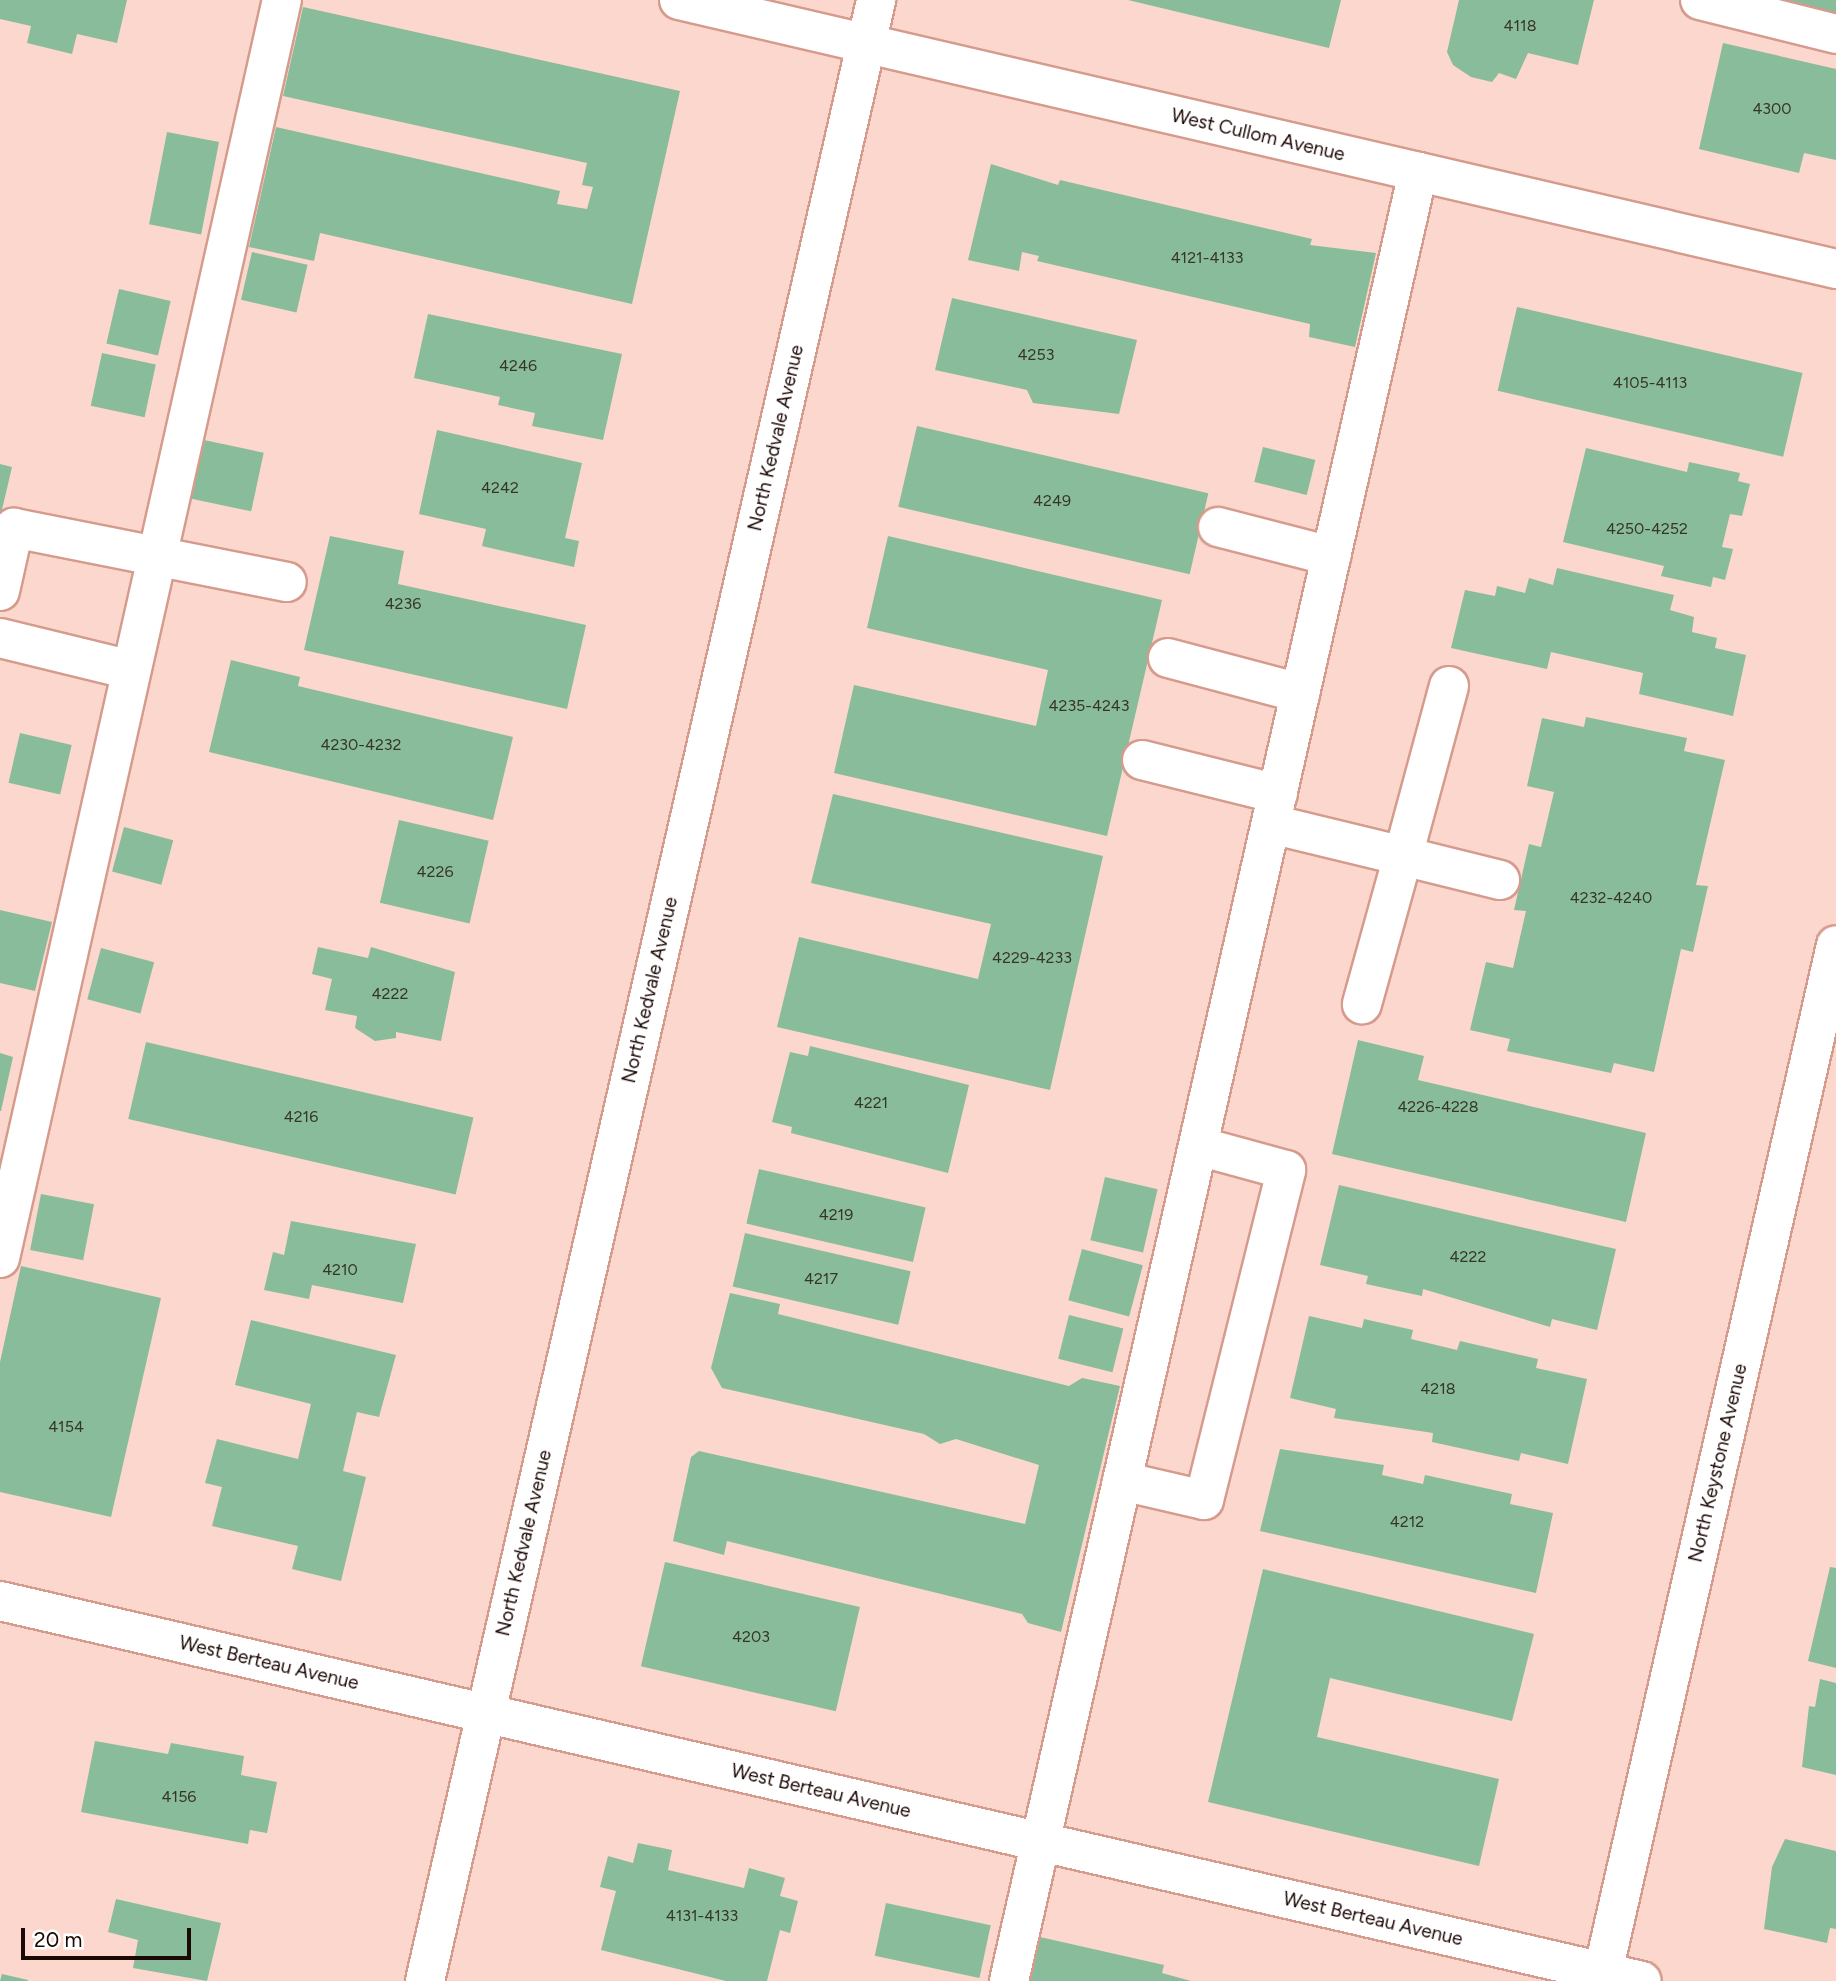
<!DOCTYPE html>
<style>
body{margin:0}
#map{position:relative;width:1836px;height:1981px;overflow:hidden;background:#fcd7cd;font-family:Figtree,sans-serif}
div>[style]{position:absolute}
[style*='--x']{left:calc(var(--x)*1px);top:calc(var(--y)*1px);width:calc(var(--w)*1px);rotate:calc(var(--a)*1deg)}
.building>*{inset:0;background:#89bc9a;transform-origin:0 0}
.roads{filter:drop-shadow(2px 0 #d59b8c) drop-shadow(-2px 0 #d59b8c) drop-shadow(0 2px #d59b8c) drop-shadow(0 -2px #d59b8c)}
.minor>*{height:38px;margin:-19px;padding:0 19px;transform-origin:19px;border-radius:19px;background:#fff}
span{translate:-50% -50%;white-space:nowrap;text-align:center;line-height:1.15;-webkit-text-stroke:6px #fff;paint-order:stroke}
.number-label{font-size:16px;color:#37352a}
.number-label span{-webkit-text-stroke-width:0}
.street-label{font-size:19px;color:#1c0804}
.scale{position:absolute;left:21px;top:1928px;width:170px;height:32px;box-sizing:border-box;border:4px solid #1c0804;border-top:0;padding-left:9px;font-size:21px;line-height:24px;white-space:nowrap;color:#1c0804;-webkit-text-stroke:5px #fff;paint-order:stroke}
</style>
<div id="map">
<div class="building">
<i style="clip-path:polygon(0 0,127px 0,117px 43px,77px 34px,72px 54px,27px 43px,31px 26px,0 19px)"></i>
<i style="clip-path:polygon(1128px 0,1341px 0,1329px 48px)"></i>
<i style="clip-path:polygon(1459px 0,1594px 0,1578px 65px,1528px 53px,1516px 79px,1499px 73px,1492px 82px,1471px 77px,1453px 65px,1447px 52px)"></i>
<i style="clip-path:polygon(1753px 0,1836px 0,1836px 22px)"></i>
<i style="clip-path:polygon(303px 7px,680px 91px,632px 304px,320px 233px,314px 261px,249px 247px,276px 127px,560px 191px,557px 204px,587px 209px,593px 187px,582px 185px,587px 163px,283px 96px)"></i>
<i style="clip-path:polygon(1723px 43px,1836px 69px,1836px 160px,1804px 153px,1799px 173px,1699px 149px)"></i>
<i style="left:167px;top:132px;width:53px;height:94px;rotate:11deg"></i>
<i style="clip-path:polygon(991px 164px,1058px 185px,1060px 180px,1312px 239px,1310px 245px,1376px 253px,1355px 347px,1309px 337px,1310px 324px,1037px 261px,1039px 256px,1022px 252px,1019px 271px,968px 260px)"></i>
<i style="left:252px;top:252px;width:57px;height:49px;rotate:13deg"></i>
<i style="left:119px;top:289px;width:53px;height:56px;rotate:13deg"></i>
<i style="clip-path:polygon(952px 298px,1137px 340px,1119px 414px,1033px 403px,1027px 390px,935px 370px)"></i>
<i style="left:1517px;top:307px;width:293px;height:86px;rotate:13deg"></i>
<i style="clip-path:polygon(428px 314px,622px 354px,603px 440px,532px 426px,535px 413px,498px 405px,500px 397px,414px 378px)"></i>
<i style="left:102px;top:353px;width:55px;height:54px;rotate:12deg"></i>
<i style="left:917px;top:426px;width:299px;height:83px;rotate:13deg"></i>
<i style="clip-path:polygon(437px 430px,582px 463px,565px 538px,579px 541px,574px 567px,482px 546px,486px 529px,419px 514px)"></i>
<i style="left:204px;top:440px;width:61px;height:60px;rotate:12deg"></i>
<i style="left:1263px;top:447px;width:54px;height:36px;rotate:14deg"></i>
<i style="clip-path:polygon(1586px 448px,1687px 472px,1689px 462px,1740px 473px,1738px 481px,1750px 484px,1742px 516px,1730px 514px,1722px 547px,1733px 549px,1725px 580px,1713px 577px,1711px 587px,1661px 576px,1664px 566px,1563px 542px)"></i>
<i style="clip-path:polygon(0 464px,12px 467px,1px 514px,0 514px)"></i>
<i style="clip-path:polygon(330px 536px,404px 551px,398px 584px,586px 625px,567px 709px,304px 650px)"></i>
<i style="clip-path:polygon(888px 536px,1162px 600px,1107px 836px,834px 773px,854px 685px,1036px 726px,1048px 670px,867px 628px)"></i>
<i style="clip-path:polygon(1557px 568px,1674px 595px,1670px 610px,1694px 617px,1692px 632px,1717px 638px,1715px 648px,1746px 655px,1733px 716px,1639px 694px,1643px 673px,1551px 652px,1547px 669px,1451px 648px,1465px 590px,1495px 596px,1497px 586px,1525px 593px,1529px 578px,1553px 585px)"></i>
<i style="clip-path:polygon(231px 660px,300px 677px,298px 686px,513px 737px,493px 820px,209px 752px)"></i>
<i style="clip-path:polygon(1586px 717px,1687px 738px,1684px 751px,1725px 760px,1696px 885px,1708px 886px,1693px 952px,1681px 949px,1654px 1072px,1614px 1063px,1611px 1073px,1507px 1051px,1510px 1039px,1470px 1030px,1486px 962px,1513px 968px,1526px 911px,1514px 910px,1529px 844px,1541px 847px,1554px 792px,1527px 786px,1542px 718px,1584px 727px)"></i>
<i style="left:20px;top:733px;width:53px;height:51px;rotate:13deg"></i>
<i style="clip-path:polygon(833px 794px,1103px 856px,1050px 1090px,777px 1027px,799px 937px,978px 979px,991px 924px,811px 883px)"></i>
<i style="left:399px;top:820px;width:92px;height:85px;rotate:13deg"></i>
<i style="left:124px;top:827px;width:51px;height:46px;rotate:15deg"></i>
<i style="clip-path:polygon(0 910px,52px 922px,35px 991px,0 983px)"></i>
<i style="clip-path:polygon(318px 947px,368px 958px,371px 947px,455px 972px,441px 1041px,396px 1032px,396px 1038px,375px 1041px,355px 1028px,357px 1016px,325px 1010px,332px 979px,312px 974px)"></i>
<i style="left:101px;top:948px;width:55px;height:53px;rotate:15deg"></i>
<i style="clip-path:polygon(1358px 1040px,1424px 1056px,1418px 1080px,1646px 1133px,1626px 1222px,1332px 1154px)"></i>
<i style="left:146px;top:1042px;width:336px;height:79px;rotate:13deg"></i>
<i style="clip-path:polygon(810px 1046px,969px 1085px,948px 1173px,791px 1133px,792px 1127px,772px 1122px,790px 1052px,808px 1056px)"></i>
<i style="clip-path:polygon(0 1053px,13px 1057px,1px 1111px,0 1111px)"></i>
<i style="left:759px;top:1169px;width:171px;height:56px;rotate:13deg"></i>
<i style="left:1105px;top:1177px;width:54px;height:65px;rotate:13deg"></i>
<i style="clip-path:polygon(1339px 1185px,1616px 1249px,1597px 1330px,1552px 1319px,1550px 1327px,1423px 1289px,1422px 1296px,1366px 1284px,1368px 1276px,1320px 1265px)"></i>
<i style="left:41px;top:1194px;width:54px;height:57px;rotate:11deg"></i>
<i style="clip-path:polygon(291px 1221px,416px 1244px,403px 1303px,312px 1285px,309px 1299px,264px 1290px,273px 1252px,284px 1255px)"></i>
<i style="left:745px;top:1233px;width:170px;height:55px;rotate:13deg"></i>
<i style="left:1082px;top:1249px;width:63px;height:53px;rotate:15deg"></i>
<i style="clip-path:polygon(21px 1266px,161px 1298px,111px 1517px,0 1492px,0 1362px)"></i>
<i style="clip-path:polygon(730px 1293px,780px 1304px,778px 1314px,1069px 1386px,1082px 1378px,1120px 1386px,1061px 1632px,1028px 1623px,1022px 1614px,727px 1541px,724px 1555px,673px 1541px,691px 1457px,699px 1451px,1025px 1524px,1039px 1465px,956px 1439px,940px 1444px,924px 1434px,722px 1388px,711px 1368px)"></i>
<i style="left:1069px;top:1315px;width:56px;height:45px;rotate:14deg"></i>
<i style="clip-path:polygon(1309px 1316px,1362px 1328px,1364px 1319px,1413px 1330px,1411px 1339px,1457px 1350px,1460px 1341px,1538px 1359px,1536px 1368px,1587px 1379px,1568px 1464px,1521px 1453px,1519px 1461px,1432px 1442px,1433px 1433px,1334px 1418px,1336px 1409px,1290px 1398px)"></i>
<i style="clip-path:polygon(251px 1320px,396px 1355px,379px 1417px,357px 1412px,343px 1471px,366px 1477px,341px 1581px,292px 1569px,298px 1546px,212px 1526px,222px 1487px,205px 1483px,217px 1439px,298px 1459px,311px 1404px,235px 1385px)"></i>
<i style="clip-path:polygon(1280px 1449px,1384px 1465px,1382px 1475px,1423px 1484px,1425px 1475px,1512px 1494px,1510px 1504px,1553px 1513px,1536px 1593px,1260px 1531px)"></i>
<i style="left:665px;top:1562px;width:200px;height:107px;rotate:13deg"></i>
<i style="clip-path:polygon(1830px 1567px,1836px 1568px,1836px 1668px,1808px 1661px)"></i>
<i style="clip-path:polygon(1263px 1569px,1534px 1634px,1512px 1721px,1330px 1678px,1317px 1737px,1499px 1779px,1479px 1866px,1208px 1802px)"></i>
<i style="clip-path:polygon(1820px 1679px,1836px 1683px,1836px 1775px,1802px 1767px,1809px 1706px,1815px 1707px)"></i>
<i style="clip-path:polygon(95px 1741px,168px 1754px,171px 1743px,244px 1756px,241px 1775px,277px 1782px,267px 1833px,250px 1830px,248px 1844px,81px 1812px)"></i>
<i style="clip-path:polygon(1785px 1839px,1836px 1851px,1836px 1929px,1830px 1928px,1827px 1943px,1764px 1929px,1772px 1867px)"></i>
<i style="clip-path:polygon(638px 1843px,672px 1850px,668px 1870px,744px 1888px,749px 1868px,785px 1878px,780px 1896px,798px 1901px,790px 1933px,780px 1930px,767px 1981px,726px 1981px,601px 1950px,616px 1891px,600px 1887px,608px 1856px,633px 1863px)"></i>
<i style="clip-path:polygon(116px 1899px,221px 1923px,207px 1981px,133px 1968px,138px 1940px,108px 1932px)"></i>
<i style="left:886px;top:1903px;width:107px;height:54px;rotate:12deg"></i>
<i style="clip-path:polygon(1040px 1937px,1164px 1965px,1162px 1973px,1191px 1981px,1030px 1981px)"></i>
<i style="clip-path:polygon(2px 1974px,28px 1980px,28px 1981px,0 1981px)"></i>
</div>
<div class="roads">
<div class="minor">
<i style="--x:679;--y:0;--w:1188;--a:13.09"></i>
<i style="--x:1700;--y:0;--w:140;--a:14"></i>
<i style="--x:1218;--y:527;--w:117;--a:14.4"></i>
<i style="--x:0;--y:591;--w:65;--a:-77.5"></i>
<i style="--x:14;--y:528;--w:278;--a:11.2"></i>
<i style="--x:0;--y:638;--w:135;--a:13.7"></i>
<i style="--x:1168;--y:658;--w:137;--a:14.9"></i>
<i style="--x:1449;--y:686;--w:176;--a:105.1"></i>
<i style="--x:1403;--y:856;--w:100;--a:13.9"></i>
<i style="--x:1142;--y:760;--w:140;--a:14"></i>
<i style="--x:1271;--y:824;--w:136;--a:13.6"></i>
<i style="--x:1403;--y:856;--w:154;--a:105.5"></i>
<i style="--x:0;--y:1258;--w:1289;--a:-77.37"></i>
<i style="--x:1122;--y:1481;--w:84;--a:13"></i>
<i style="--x:1204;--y:1500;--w:340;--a:-76"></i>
<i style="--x:1286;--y:1170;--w:91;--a:-164.7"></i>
<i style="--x:0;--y:1601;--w:1685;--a:13.03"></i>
<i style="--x:425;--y:1981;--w:2032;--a:-77.17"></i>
<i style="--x:1009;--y:1981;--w:1855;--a:-77.26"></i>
<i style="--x:1601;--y:1981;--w:1062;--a:-77.22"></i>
</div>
</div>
<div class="number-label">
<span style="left:1520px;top:26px">4118</span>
<span style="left:1772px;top:109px">4300</span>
<span style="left:1207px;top:258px">4121-4133</span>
<span style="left:1036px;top:355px">4253</span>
<span style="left:518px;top:366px">4246</span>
<span style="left:1650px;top:383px">4105-4113</span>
<span style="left:500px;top:488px">4242</span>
<span style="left:1052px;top:501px">4249</span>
<span style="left:1647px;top:529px">4250-4252</span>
<span style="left:403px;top:604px">4236</span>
<span style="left:1089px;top:706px">4235-4243</span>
<span style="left:361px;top:745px">4230-4232</span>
<span style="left:435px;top:872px">4226</span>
<span style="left:1611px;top:898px">4232-4240</span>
<span style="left:1032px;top:958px">4229-4233</span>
<span style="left:390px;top:994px">4222</span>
<span style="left:871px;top:1103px">4221</span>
<span style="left:1438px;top:1107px">4226-4228</span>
<span style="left:301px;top:1117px">4216</span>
<span style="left:836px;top:1215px">4219</span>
<span style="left:1468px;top:1257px">4222</span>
<span style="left:340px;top:1270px">4210</span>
<span style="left:821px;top:1279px">4217</span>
<span style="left:1438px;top:1389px">4218</span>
<span style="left:66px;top:1427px">4154</span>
<span style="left:1407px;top:1522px">4212</span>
<span style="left:751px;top:1637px">4203</span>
<span style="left:179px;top:1797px">4156</span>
<span style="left:702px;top:1916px">4131-4133</span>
</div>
<div class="street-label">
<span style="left:1258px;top:135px;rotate:13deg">West Cullom Avenue</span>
<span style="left:776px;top:438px;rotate:-77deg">North Kedvale Avenue</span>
<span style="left:650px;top:990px;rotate:-77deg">North Kedvale Avenue</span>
<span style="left:1718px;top:1463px;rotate:-77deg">North Keystone Avenue</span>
<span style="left:524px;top:1543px;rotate:-77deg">North Kedvale Avenue</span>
<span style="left:269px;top:1663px;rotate:13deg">West Berteau Avenue</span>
<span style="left:821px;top:1791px;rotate:13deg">West Berteau Avenue</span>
<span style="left:1373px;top:1919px;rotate:13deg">West Berteau Avenue</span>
</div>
<div class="scale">20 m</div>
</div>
